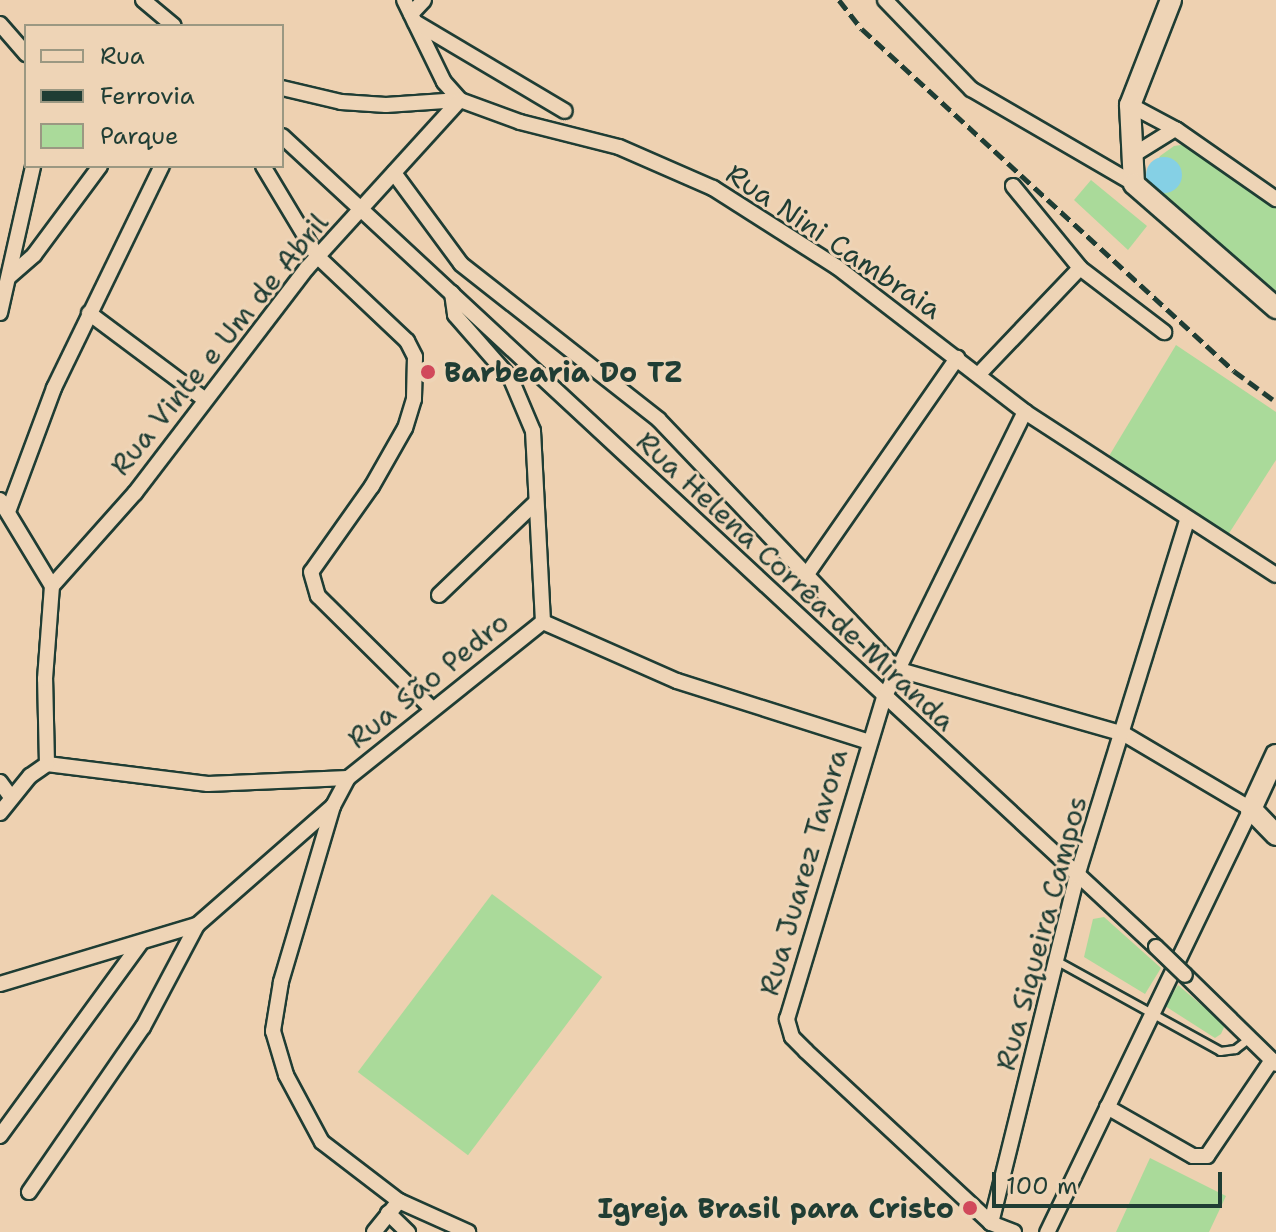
<!DOCTYPE html>
<meta charset="utf-8">
<style>
body{margin:0}
#map{position:relative;width:1276px;height:1232px;overflow:hidden;background:#eed1b1;font-family:"Shantell Sans",sans-serif}
div>[style]{position:absolute}
[style*='--x']{left:calc(var(--x)*1px);top:calc(var(--y)*1px);width:calc(var(--w)*1px);rotate:calc(var(--a)*1deg)}
.green>*{inset:0;background:#aada9a;transform-origin:0 0}
.water>*{inset:0;background:#85d0e5}
.round{border-radius:50%}
.roads{filter:drop-shadow(2px 0 #1f3d34) drop-shadow(-2px 0 #1f3d34) drop-shadow(0 2px #1f3d34) drop-shadow(0 -2px #1f3d34)}
.lane>*{height:7px;margin:-3.5px;padding:0 3.5px;transform-origin:3.5px;border-radius:3.5px;background:#eed4b6}
.street>*{height:14px;margin:-7px;padding:0 7px;transform-origin:7px;border-radius:7px;background:#eed4b6}
.primary>*{height:20px;margin:-10px;padding:0 10px;transform-origin:10px;border-radius:10px;background:#eed4b6}
.rail>*{height:5px;margin-top:-2.5px;transform-origin:0;background:repeating-linear-gradient(90deg,#1f3d34 0 12px,transparent 0 18px)}
.bridges{filter:drop-shadow(2px 0 #1f3d34) drop-shadow(-2px 0 #1f3d34) drop-shadow(0 2px #1f3d34) drop-shadow(0 -2px #1f3d34)}
.street-bridge>*{height:14px;margin:-7px;padding:0 7px;transform-origin:7px;border-radius:7px;background:#eed4b6}
.dots>*{width:22px;height:22px;translate:-50% -50%;box-sizing:border-box;border:4px solid #eed4b6;border-radius:50%}
span{translate:-50% -50%;white-space:nowrap;text-align:center;line-height:1.15;-webkit-text-stroke:6px #eed4b6;paint-order:stroke}
.street-label{font-size:28px;color:#1f3d34}
.poi-label{font-size:28px;color:#1f3d34;font-weight:700}
.left{translate:0 -50%;text-align:left}
.right{translate:-100% -50%;text-align:right}
.legend{position:absolute;left:24px;top:24px;width:260px;height:144px;box-sizing:border-box;background:#eed4b6;border:2px solid #9b9882;margin:0;padding:10px 14px;list-style:none;font-size:24px;color:#1f3d34}
.legend li{display:flex;align-items:center;gap:16px;height:40px}
.legend b{width:40px;border:2px solid #9b9882}
.scale{position:absolute;left:992px;top:1172px;width:230px;height:36px;box-sizing:border-box;border:4px solid #1f3d34;border-top:0;padding-left:10px;font-size:24px;line-height:28px;white-space:nowrap;color:#1f3d34;-webkit-text-stroke:6px #eed4b6;paint-order:stroke}
</style>
<div id="map">
<div class="green">
<i style="clip-path:polygon(1194px 143px,1276px 206px,1276px 303px,1156px 194px,1155px 166px,1160px 156px,1174px 146px)"></i>
<i style="clip-path:polygon(1091px 180px,1147px 226px,1128px 250px,1074px 200px)"></i>
<i style="clip-path:polygon(1176px 345px,1276px 412px,1276px 460px,1226px 538px,1106px 461px)"></i>
<i style="left:492px;top:894px;width:138px;height:223px;rotate:37deg"></i>
<i style="clip-path:polygon(1104px 917px,1161px 968px,1145px 994px,1084px 957px,1093px 919px)"></i>
<i style="clip-path:polygon(1178px 985px,1225px 1025px,1221px 1034px,1215px 1038px,1165px 1006px)"></i>
<i style="clip-path:polygon(1150px 1158px,1226px 1196px,1209px 1232px,1116px 1232px)"></i>
</div>
<div class="water">
<i class="round" style="left:1146px;top:157px;width:36px;height:36px"></i>
</div>
<div class="roads">
<div class="lane">
<i style="--x:1059;--y:962;--w:184;--a:28.9"></i>
<i style="--x:1220;--y:1051;--w:15;--a:-8"></i>
<i style="--x:1235;--y:1049;--w:18;--a:-38"></i>
</div>
<div class="street">
<i style="--x:143;--y:0;--w:40;--a:40"></i>
<i style="--x:404;--y:0;--w:91;--a:64"></i>
<i style="--x:444;--y:82;--w:24;--a:48"></i>
<i style="--x:460;--y:100;--w:64;--a:20.1"></i>
<i style="--x:520;--y:122;--w:102;--a:14.2"></i>
<i style="--x:619;--y:147;--w:103;--a:23.6"></i>
<i style="--x:713;--y:188;--w:147;--a:32.5"></i>
<i style="--x:837;--y:267;--w:237;--a:37.6"></i>
<i style="--x:1025;--y:412;--w:299;--a:33"></i>
<i style="--x:885;--y:0;--w:124;--a:46"></i>
<i style="--x:971;--y:89;--w:189;--a:30.2"></i>
<i style="--x:411;--y:14;--w:19;--a:-47"></i>
<i style="--x:415;--y:22;--w:174;--a:30.7"></i>
<i style="--x:0;--y:24;--w:40;--a:49"></i>
<i style="--x:282;--y:88;--w:61;--a:13.3"></i>
<i style="--x:341;--y:102;--w:45;--a:3.8"></i>
<i style="--x:386;--y:105;--w:74;--a:-3.9"></i>
<i style="--x:1130;--y:105;--w:53;--a:28"></i>
<i style="--x:1177;--y:130;--w:121;--a:34.9"></i>
<i style="--x:282;--y:136;--w:1192;--a:42.86"></i>
<i style="--x:1130;--y:157;--w:53;--a:-31.9"></i>
<i style="--x:263;--y:166;--w:105;--a:59"></i>
<i style="--x:317;--y:256;--w:124;--a:43.4"></i>
<i style="--x:407;--y:341;--w:18;--a:63"></i>
<i style="--x:415;--y:357;--w:42;--a:91.4"></i>
<i style="--x:414;--y:399;--w:30;--a:107"></i>
<i style="--x:405;--y:428;--w:67;--a:119.6"></i>
<i style="--x:372;--y:486;--w:105;--a:125.3"></i>
<i style="--x:311;--y:572;--w:25;--a:74"></i>
<i style="--x:318;--y:596;--w:161;--a:44.7"></i>
<i style="--x:394;--y:173;--w:113;--a:53.6"></i>
<i style="--x:461;--y:264;--w:252;--a:38.2"></i>
<i style="--x:659;--y:420;--w:344;--a:46.4"></i>
<i style="--x:896;--y:669;--w:237;--a:15.9"></i>
<i style="--x:1124;--y:734;--w:147;--a:30.6"></i>
<i style="--x:1251;--y:809;--w:470;--a:115.7"></i>
<i style="--x:1013;--y:186;--w:106;--a:50.7"></i>
<i style="--x:1080;--y:268;--w:106;--a:37.3"></i>
<i style="--x:10;--y:276;--w:32;--a:-41"></i>
<i style="--x:34;--y:255;--w:111;--a:-53.4"></i>
<i style="--x:452;--y:293;--w:22;--a:82"></i>
<i style="--x:455;--y:315;--w:85;--a:48.8"></i>
<i style="--x:511;--y:379;--w:56;--a:67.1"></i>
<i style="--x:533;--y:431;--w:191;--a:87"></i>
<i style="--x:0;--y:313;--w:151;--a:-77.3"></i>
<i style="--x:89;--y:313;--w:144;--a:36.8"></i>
<i style="--x:980;--y:373;--w:145;--a:-46.4"></i>
<i style="--x:0;--y:500;--w:100;--a:58.8"></i>
<i style="--x:9;--y:509;--w:129;--a:-69.6"></i>
<i style="--x:54;--y:388;--w:247;--a:-64.1"></i>
<i style="--x:805;--y:577;--w:267;--a:-55.2"></i>
<i style="--x:52;--y:586;--w:125;--a:-48.3"></i>
<i style="--x:135;--y:493;--w:283;--a:-52.6"></i>
<i style="--x:307;--y:268;--w:227;--a:-47.7"></i>
<i style="--x:439;--y:595;--w:133;--a:-43.8"></i>
<i style="--x:543;--y:622;--w:146;--a:23.8"></i>
<i style="--x:677;--y:681;--w:201;--a:17.6"></i>
<i style="--x:47;--y:764;--w:162;--a:7.1"></i>
<i style="--x:208;--y:784;--w:140;--a:-2.5"></i>
<i style="--x:348;--y:778;--w:250;--a:-38.7"></i>
<i style="--x:47;--y:764;--w:85;--a:-91.3"></i>
<i style="--x:45;--y:679;--w:93;--a:-85.7"></i>
<i style="--x:0;--y:782;--w:17;--a:54"></i>
<i style="--x:333;--y:806;--w:184;--a:106.5"></i>
<i style="--x:281;--y:982;--w:50;--a:99.3"></i>
<i style="--x:273;--y:1031;--w:46;--a:73.5"></i>
<i style="--x:286;--y:1075;--w:76;--a:61.8"></i>
<i style="--x:322;--y:1142;--w:97;--a:37.5"></i>
<i style="--x:399;--y:1201;--w:76;--a:24.2"></i>
<i style="--x:0;--y:813;--w:48;--a:-51"></i>
<i style="--x:30;--y:776;--w:21;--a:-35"></i>
<i style="--x:1185;--y:975;--w:127;--a:44.4"></i>
<i style="--x:0;--y:984;--w:206;--a:-16.7"></i>
<i style="--x:197;--y:925;--w:181;--a:-41.2"></i>
<i style="--x:333;--y:806;--w:32;--a:-62"></i>
<i style="--x:1107;--y:1107;--w:99;--a:29.7"></i>
<i style="--x:1193;--y:1156;--w:14;--a:0"></i>
<i style="--x:1207;--y:1156;--w:116;--a:-55.9"></i>
<i style="--x:0;--y:1136;--w:238;--a:-53.9"></i>
<i style="--x:29;--y:1192;--w:201;--a:-55.4"></i>
<i style="--x:143;--y:1027;--w:115;--a:-62.1"></i>
<i style="--x:388;--y:1213;--w:28;--a:44"></i>
<i style="--x:991;--y:1223;--w:357;--a:-76.1"></i>
<i style="--x:1077;--y:876;--w:373;--a:-72.8"></i>
<i style="--x:374;--y:1232;--w:40;--a:-51"></i>
<i style="--x:1014;--y:1232;--w:25;--a:-159"></i>
<i style="--x:991;--y:1223;--w:253;--a:-137.1"></i>
<i style="--x:806;--y:1051;--w:20;--a:-135"></i>
<i style="--x:792;--y:1037;--w:19;--a:-106"></i>
<i style="--x:787;--y:1019;--w:335;--a:-73.2"></i>
<i style="--x:884;--y:698;--w:319;--a:-63.8"></i>
</div>
<div class="primary">
<i style="--x:1171;--y:0;--w:113;--a:111.3"></i>
<i style="--x:1130;--y:105;--w:79;--a:87.1"></i>
<i style="--x:1134;--y:184;--w:189;--a:41.1"></i>
<i style="--x:1276;--y:755;--w:60;--a:114.8"></i>
<i style="--x:1251;--y:809;--w:36;--a:46"></i>
</div>
</div>
<div class="rail">
<i style="--x:839;--y:0;--w:37;--a:52"></i>
<i style="--x:862;--y:29;--w:505;--a:42.59"></i>
<i style="--x:1234;--y:371;--w:52;--a:36.4"></i>
</div>
<div class="bridges">
<div class="street-bridge">
<i style="--x:1156;--y:947;--w:40;--a:44"></i>
</div>
</div>
<div class="dots">
<i style="left:428px;top:372px;background:#d1495b"></i>
<i style="left:970px;top:1208px;background:#d1495b"></i>
</div>
<div class="street-label">
<span style="left:834px;top:241px;rotate:34deg">Rua Nini Cambraia</span>
<span style="left:219px;top:344px;rotate:-51deg">Rua Vinte e Um de Abril</span>
<span style="left:796px;top:581px;rotate:43deg">Rua Helena Corrêa de Miranda</span>
<span style="left:428px;top:680px;rotate:-39deg">Rua São Pedro</span>
<span style="left:803px;top:872px;rotate:-74deg">Rua Juarez Tavora</span>
<span style="left:1041px;top:933px;rotate:-75deg">Rua Siqueira Campos</span>
</div>
<div class="poi-label">
<span class="left" style="left:444px;top:372px">Barbearia Do TZ</span>
<span class="right" style="left:954px;top:1208px">Igreja Brasil para Cristo</span>
</div>
<ul class="legend">
<li><b style="height:10px;background:#eed4b6"></b>Rua</li>
<li><b style="height:10px;background:#1f3d34"></b>Ferrovia</li>
<li><b style="height:22px;background:#aada9a"></b>Parque</li>
</ul>
<div class="scale">100 m</div>
</div>
